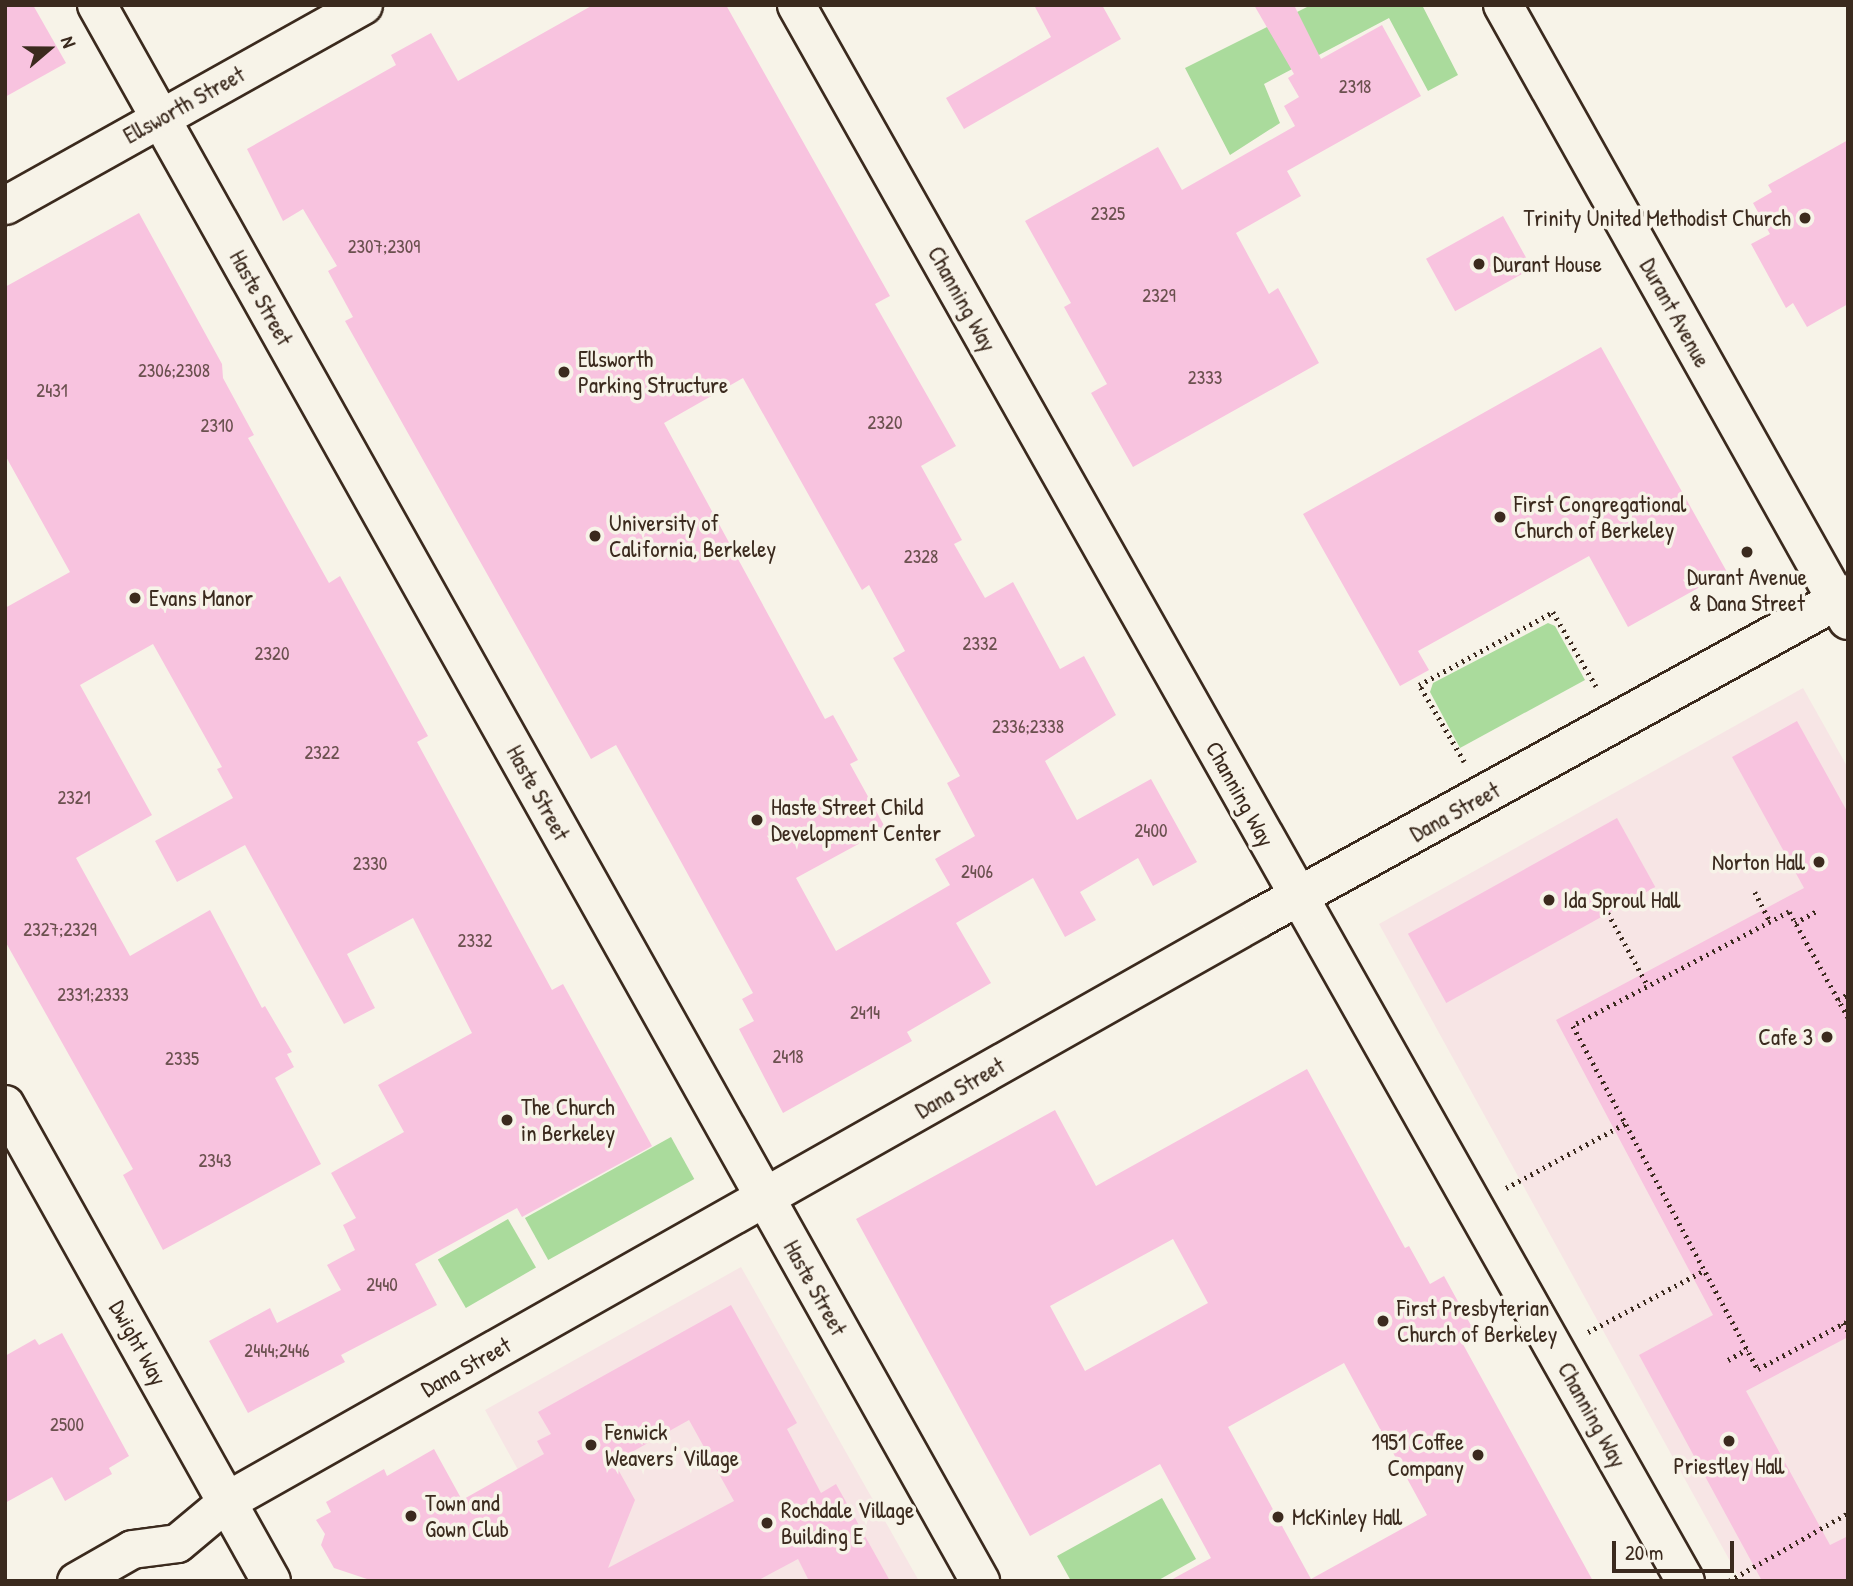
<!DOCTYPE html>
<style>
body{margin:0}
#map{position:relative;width:1853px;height:1586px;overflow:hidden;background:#f7f3e8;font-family:"Patrick Hand",sans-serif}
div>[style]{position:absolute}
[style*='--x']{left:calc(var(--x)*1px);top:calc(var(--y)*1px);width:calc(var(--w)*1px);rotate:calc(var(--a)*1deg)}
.built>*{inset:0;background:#f7e5e5}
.green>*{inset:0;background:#aadb9c;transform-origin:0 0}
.building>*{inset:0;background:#f8c3df;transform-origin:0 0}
.path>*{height:4.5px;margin-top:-2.25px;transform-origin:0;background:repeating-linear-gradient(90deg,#3b2a1e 0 2px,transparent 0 7px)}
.roads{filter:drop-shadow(2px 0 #3b2a1e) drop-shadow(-2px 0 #3b2a1e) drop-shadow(0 2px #3b2a1e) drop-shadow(0 -2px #3b2a1e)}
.street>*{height:37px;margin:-18.5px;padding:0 18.5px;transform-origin:18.5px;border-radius:18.5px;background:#f7f3e8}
.secondary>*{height:38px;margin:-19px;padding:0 19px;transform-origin:19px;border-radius:19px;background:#f7f3e8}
.dots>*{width:19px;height:19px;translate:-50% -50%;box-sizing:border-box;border:4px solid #f7f3e8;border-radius:50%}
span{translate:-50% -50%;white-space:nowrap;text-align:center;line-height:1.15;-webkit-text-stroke:7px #f7f3e8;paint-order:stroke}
.number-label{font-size:19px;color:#6a504e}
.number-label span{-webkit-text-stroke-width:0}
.street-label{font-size:23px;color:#3b2a1e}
.poi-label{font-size:23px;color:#3b2a1e}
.right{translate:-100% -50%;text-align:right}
.left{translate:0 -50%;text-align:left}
.frame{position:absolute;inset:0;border:7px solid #3b2a1e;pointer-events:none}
.north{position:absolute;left:14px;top:14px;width:70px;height:70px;-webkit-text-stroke:5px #f7f3e8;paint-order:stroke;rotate:70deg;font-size:19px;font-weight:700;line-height:28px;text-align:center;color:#3b2a1e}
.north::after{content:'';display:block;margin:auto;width:24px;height:32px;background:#3b2a1e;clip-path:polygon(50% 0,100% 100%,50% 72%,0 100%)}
.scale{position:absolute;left:1612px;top:1541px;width:122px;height:32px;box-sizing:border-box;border:4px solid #3b2a1e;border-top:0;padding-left:9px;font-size:21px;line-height:24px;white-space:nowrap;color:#3b2a1e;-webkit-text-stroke:5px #f7f3e8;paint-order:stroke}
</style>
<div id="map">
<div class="built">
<i style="clip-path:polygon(1803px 688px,1848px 768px,1848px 1581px,1741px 1581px,1379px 924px)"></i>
<i style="clip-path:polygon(741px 1267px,919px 1581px,389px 1581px,534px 1499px,485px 1410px)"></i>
</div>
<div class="green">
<i style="clip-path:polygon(1311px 5px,1422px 5px,1458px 75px,1428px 91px,1389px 18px,1264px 84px,1280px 123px,1230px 155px,1185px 68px)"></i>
<i style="clip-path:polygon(1548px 623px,1555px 626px,1585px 680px,1460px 748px,1430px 692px,1433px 683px)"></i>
<i style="left:671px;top:1137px;width:48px;height:167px;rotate:61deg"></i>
<i style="left:508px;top:1219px;width:56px;height:81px;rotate:60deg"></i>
<i style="clip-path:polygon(1162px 1498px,1196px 1559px,1157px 1581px,1071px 1581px,1057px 1556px)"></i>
</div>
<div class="building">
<i style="clip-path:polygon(5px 5px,33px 5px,66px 63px,5px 97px)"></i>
<i style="clip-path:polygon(evenodd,593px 5px,726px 5px,890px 296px,875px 304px,956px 446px,921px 466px,962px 540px,954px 544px,985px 598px,1013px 582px,1060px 669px,1084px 656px,1116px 715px,1045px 761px,1077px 820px,1151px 779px,1197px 862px,1153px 886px,1138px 858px,1080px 892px,1096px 920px,1065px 937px,1033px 878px,956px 923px,991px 983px,907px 1032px,912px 1041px,783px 1113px,739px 1029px,754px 1021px,742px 999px,753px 993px,668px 838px,616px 745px,591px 759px,345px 321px,353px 317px,328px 271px,337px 266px,303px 209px,283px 221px,247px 149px,396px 65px,391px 55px,431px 33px,458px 81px,593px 5px,743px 378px,862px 590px,869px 585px,905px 651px,893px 658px,960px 776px,947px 783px,975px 836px,935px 859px,950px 885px,836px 951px,796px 878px,886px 829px,850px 764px,858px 760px,833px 715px,825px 719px,664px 423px,743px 378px)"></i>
<i style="clip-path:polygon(1034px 5px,1102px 5px,1121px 39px,964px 129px,946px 98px,1051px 37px)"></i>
<i style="clip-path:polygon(1254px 5px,1294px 5px,1321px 59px,1382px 25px,1421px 96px,1287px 171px,1301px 196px,1236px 233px,1269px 294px,1278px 288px,1319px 363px,1133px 467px,1091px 393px,1107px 384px,1064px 307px,1071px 303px,1025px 221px,1158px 147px,1182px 190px,1295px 126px,1284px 106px,1299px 97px,1288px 78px,1294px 74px)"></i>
<i style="clip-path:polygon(1848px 140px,1848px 304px,1807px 327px,1793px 303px,1786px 308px,1751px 244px,1770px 234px,1753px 203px,1772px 192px,1768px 185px)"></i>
<i style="clip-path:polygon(139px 213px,222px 364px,223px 378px,254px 435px,248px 438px,329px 583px,340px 576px,428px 736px,417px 742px,552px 990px,563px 984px,652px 1146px,522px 1217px,517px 1208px,415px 1264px,437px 1305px,341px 1355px,345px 1362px,248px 1413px,209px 1341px,270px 1308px,277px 1323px,341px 1290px,327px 1265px,355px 1250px,343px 1225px,356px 1218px,331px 1173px,404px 1132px,378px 1085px,472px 1033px,413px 918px,347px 954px,375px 1008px,344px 1024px,245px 845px,177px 882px,155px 841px,233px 798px,217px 769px,222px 767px,153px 644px,80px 685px,152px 815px,76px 858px,130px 956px,210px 910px,262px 1008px,265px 1006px,292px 1052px,287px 1054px,294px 1067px,275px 1078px,321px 1164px,163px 1250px,123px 1175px,133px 1169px,5px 941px,5px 608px,70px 572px,5px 455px,5px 287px)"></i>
<i style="left:1503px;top:216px;width:60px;height:88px;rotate:61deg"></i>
<i style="clip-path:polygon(1601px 347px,1727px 572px,1628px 627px,1589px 556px,1418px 651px,1429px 670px,1400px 686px,1303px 514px)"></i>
<i style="clip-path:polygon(1797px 721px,1848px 813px,1848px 1337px,1746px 1391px,1830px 1545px,1848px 1536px,1848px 1581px,1762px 1581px,1639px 1355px,1713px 1315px,1556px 1020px,1804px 888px,1732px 757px)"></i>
<i style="left:1617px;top:818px;width:79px;height:239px;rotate:61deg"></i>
<i style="clip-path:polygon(evenodd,1307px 1069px,1405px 1248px,1409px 1246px,1430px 1284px,1444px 1276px,1473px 1329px,1459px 1337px,1593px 1581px,1169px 1581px,1211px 1558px,1160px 1464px,1030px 1536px,856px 1219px,1055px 1110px,1096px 1186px,1307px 1069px,1173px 1239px,1208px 1303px,1085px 1371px,1050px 1306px,1173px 1239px,1307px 1069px,1344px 1363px,1427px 1515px,1311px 1579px,1228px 1427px,1344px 1363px)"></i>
<i style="clip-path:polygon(evenodd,731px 1305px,797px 1423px,787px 1429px,821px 1493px,836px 1484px,890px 1581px,809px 1581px,798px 1559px,757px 1581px,373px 1581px,334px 1568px,321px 1545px,325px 1534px,316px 1520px,331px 1512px,326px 1502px,384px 1469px,387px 1476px,434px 1449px,462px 1500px,544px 1454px,537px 1441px,551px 1434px,538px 1412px,731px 1305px,689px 1420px,734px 1501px,608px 1568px,635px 1500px,614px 1462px,689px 1420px)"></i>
<i style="clip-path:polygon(62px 1333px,129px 1456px,109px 1468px,112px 1474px,65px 1501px,52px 1477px,5px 1503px,5px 1356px,35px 1339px,39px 1345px)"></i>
</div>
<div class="path">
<i style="--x:1464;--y:762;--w:89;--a:-120.3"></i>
<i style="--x:1419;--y:685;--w:153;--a:-28.6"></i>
<i style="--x:1553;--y:612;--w:86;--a:59.8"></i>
<i style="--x:1755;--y:892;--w:34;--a:63"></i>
<i style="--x:1608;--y:913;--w:83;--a:61.3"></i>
<i style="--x:1795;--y:923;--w:25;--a:-29"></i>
<i style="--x:1838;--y:1000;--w:12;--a:-31"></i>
<i style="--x:1848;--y:1018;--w:121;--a:-119.1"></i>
<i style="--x:1789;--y:912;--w:244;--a:152.2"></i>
<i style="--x:1573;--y:1026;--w:390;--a:61.7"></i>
<i style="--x:1758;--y:1369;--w:102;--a:-28.1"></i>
<i style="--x:1506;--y:1188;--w:136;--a:-28.4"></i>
<i style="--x:1843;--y:1323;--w:9;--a:58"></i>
<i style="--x:1588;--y:1332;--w:132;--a:-27.9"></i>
<i style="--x:1728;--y:1360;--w:22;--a:-30"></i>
<i style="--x:1729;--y:1581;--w:137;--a:-29.7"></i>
</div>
<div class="roads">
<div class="street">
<i style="--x:796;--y:5;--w:1809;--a:60.57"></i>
<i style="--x:5;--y:205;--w:410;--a:-29.2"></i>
<i style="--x:76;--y:1581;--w:64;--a:-29.7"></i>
<i style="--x:132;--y:1549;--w:45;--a:-7.6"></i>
<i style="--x:177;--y:1543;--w:64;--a:-39.9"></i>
</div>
<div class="secondary">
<i style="--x:97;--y:5;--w:1807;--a:60.74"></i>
<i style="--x:1503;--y:5;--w:705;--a:60.71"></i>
<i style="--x:5;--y:1105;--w:545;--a:60.8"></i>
<i style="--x:226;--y:1502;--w:1187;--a:-29.48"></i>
<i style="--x:1259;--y:918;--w:672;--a:-28.81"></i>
</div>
</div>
<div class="dots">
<i style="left:1805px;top:218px;background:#3b2a1e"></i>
<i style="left:1479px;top:264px;background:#3b2a1e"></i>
<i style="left:564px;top:372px;background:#3b2a1e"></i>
<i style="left:1500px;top:517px;background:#3b2a1e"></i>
<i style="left:595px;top:536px;background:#3b2a1e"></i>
<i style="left:1747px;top:552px;background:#3b2a1e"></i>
<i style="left:135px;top:598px;background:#3b2a1e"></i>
<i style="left:757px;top:820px;background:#3b2a1e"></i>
<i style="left:1819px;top:862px;background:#3b2a1e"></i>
<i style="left:1549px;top:900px;background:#3b2a1e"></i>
<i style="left:1827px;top:1037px;background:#3b2a1e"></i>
<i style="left:507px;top:1120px;background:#3b2a1e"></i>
<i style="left:1383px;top:1321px;background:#3b2a1e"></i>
<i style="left:1729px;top:1441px;background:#3b2a1e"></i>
<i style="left:591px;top:1445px;background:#3b2a1e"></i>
<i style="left:1478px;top:1455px;background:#3b2a1e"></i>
<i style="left:411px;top:1516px;background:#3b2a1e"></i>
<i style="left:1278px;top:1517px;background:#3b2a1e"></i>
<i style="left:767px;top:1523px;background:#3b2a1e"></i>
</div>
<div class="number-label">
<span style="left:1355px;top:87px">2318</span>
<span style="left:1108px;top:214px">2325</span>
<span style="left:384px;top:247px">2307;2309</span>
<span style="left:1159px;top:296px">2329</span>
<span style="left:174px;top:371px">2306;2308</span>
<span style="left:1205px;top:378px">2333</span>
<span style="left:52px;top:391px">2431</span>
<span style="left:885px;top:423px">2320</span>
<span style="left:217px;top:426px">2310</span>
<span style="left:921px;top:557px">2328</span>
<span style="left:980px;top:644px">2332</span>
<span style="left:272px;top:654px">2320</span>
<span style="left:1028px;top:727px">2336;2338</span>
<span style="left:322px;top:753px">2322</span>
<span style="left:74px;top:798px">2321</span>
<span style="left:1151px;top:831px">2400</span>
<span style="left:370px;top:864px">2330</span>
<span style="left:977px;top:872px">2406</span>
<span style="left:60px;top:930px">2327;2329</span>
<span style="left:475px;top:941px">2332</span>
<span style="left:93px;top:995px">2331;2333</span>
<span style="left:865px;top:1013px">2414</span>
<span style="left:788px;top:1057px">2418</span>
<span style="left:182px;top:1059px">2335</span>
<span style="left:215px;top:1161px">2343</span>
<span style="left:382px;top:1285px">2440</span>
<span style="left:277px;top:1351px">2444;2446</span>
<span style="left:67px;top:1425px">2500</span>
</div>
<div class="street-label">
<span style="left:184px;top:105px;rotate:-29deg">Ellsworth Street</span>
<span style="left:261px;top:298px;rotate:61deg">Haste Street</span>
<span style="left:962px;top:299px;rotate:61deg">Channing Way</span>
<span style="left:1675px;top:313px;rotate:61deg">Durant Avenue</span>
<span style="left:538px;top:793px;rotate:61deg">Haste Street</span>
<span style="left:1240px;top:794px;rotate:61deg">Channing Way</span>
<span style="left:1455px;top:812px;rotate:-29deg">Dana Street</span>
<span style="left:960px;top:1088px;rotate:-30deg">Dana Street</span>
<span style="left:815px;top:1288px;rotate:61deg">Haste Street</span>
<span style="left:138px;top:1343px;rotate:61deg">Dwight Way</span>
<span style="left:466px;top:1367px;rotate:-29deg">Dana Street</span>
<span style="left:1592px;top:1415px;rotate:61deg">Channing Way</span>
</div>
<div class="poi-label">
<span class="right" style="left:1791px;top:218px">Trinity United Methodist Church</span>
<span class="left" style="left:1493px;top:264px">Durant House</span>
<span class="left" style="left:578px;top:372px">Ellsworth<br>Parking Structure</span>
<span class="left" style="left:1514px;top:517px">First Congregational<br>Church of Berkeley</span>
<span class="left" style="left:609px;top:536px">University of<br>California, Berkeley</span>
<span style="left:1747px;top:590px">Durant Avenue<br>&amp; Dana Street</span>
<span class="left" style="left:149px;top:598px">Evans Manor</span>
<span class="left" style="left:771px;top:820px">Haste Street Child<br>Development Center</span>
<span class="right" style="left:1805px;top:862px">Norton Hall</span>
<span class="left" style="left:1563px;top:900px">Ida Sproul Hall</span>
<span class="right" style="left:1813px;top:1037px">Cafe 3</span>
<span class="left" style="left:521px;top:1120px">The Church<br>in Berkeley</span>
<span class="left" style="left:1397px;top:1321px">First Presbyterian<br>Church of Berkeley</span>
<span class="left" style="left:605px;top:1445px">Fenwick<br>Weavers' Village</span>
<span class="right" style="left:1464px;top:1455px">1951 Coffee<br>Company</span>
<span style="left:1729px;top:1466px">Priestley Hall</span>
<span class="left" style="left:425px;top:1516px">Town and<br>Gown Club</span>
<span class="left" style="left:781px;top:1523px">Rochdale Village<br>Building E</span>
<span class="left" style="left:1292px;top:1517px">McKinley Hall</span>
</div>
<div class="frame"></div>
<div class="north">N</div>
<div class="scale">20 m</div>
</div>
